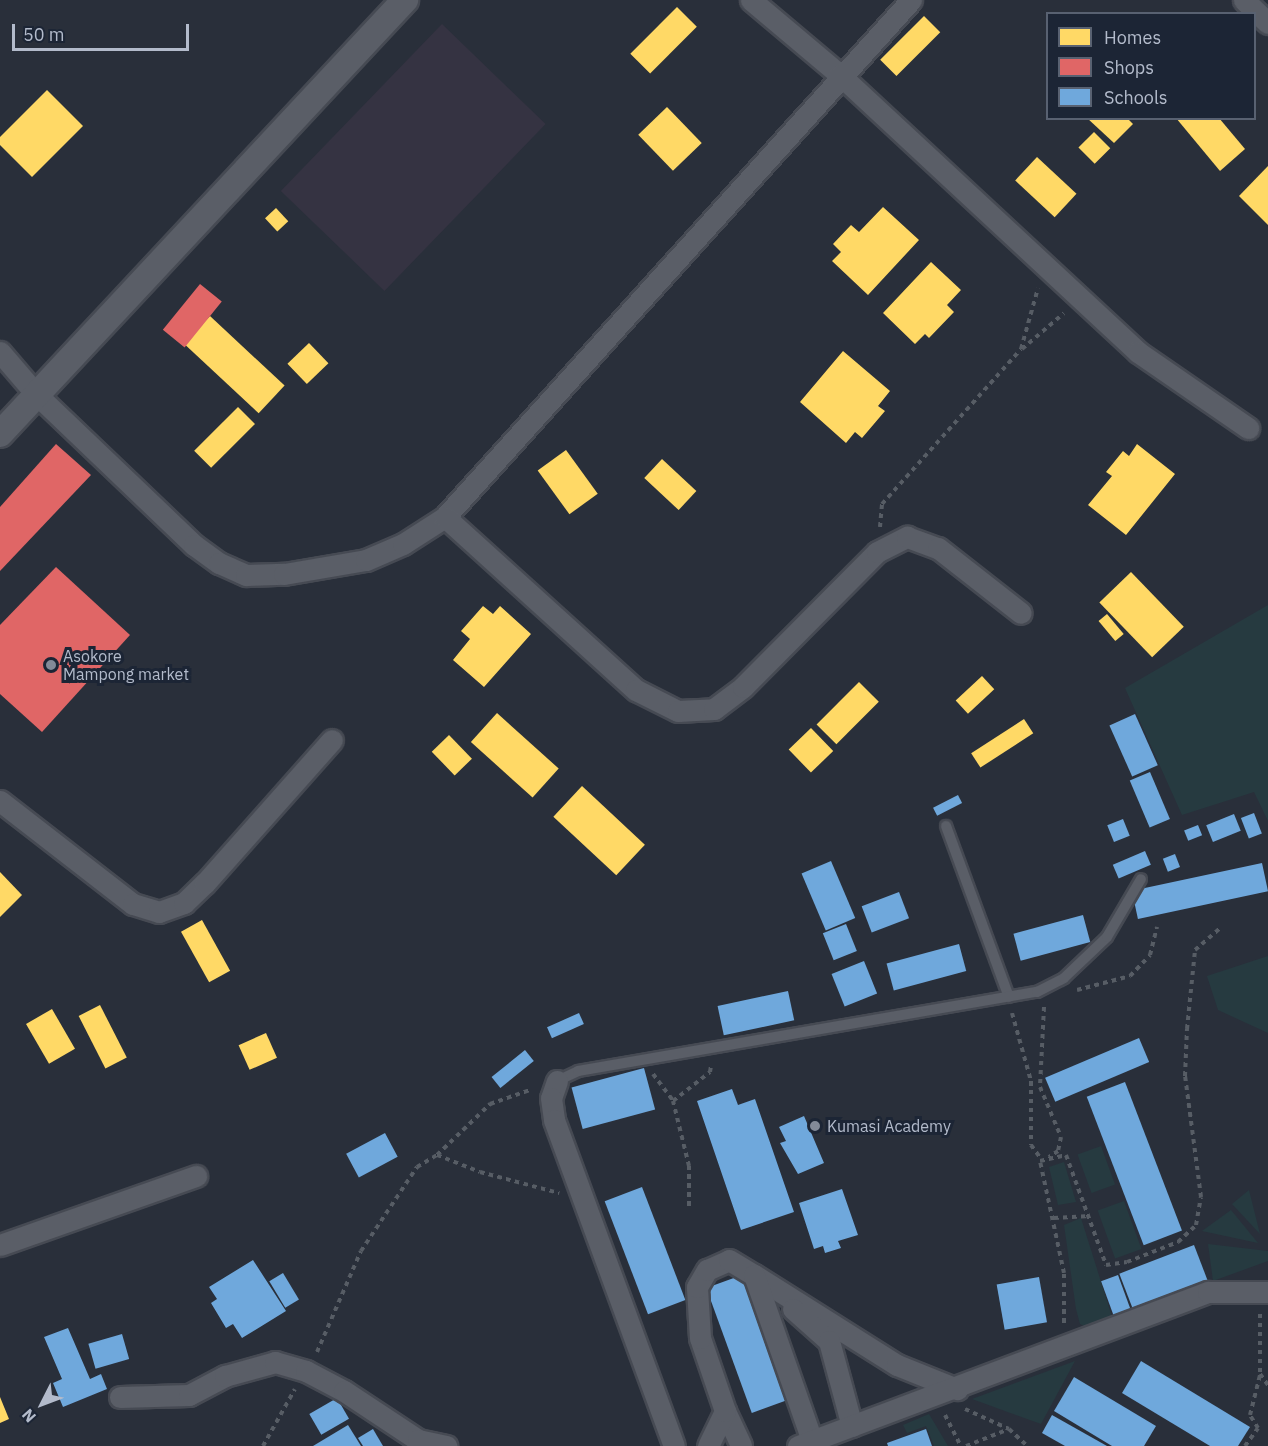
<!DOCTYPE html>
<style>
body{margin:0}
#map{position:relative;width:1268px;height:1446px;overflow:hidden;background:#292f3a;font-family:"IBM Plex Sans",sans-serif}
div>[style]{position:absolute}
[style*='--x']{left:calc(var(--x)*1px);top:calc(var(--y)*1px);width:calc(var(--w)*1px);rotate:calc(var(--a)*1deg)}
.medical>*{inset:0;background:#353342;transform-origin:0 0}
.green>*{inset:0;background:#263a40;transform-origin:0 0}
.homes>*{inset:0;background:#ffd966;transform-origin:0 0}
.shops>*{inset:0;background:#e06666;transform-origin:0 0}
.schools>*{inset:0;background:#6fa8dc;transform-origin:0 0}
.path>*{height:4px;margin-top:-2px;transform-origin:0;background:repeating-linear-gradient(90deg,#575d65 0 4.5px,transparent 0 9px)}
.roads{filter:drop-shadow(2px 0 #464a53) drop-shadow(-2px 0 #464a53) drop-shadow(0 2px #464a53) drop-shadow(0 -2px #464a53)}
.service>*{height:10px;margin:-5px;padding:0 5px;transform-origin:5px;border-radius:5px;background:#5a5e67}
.minor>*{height:21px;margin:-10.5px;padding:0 10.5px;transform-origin:10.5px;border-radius:10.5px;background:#5a5e67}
.tertiary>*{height:26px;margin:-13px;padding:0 13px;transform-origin:13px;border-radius:13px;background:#5a5e67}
.dots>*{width:16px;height:16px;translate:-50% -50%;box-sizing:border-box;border:3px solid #1c2535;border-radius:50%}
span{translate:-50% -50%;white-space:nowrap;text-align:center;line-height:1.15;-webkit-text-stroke:6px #1c2535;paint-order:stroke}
.poi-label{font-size:16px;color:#b3bbcb}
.left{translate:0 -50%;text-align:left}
.legend{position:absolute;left:1046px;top:12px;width:210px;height:108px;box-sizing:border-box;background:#1c2535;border:2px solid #586171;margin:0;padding:8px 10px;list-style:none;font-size:18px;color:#b3bbcb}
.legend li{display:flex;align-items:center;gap:12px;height:30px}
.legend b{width:30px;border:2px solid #586171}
.north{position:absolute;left:12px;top:1374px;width:60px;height:60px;-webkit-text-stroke:4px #1c2535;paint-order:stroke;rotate:228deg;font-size:16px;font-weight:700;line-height:24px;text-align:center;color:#b3bbcb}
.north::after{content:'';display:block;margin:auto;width:21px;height:27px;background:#b3bbcb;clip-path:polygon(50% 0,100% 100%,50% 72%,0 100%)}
.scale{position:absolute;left:12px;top:24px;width:177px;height:27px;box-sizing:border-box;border:3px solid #b3bbcb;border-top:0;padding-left:8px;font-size:18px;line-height:21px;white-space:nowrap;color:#b3bbcb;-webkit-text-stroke:4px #1c2535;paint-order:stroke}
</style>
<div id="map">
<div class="medical">
<i style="left:442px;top:24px;width:144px;height:232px;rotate:44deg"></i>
</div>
<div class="green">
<i style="clip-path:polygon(1268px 605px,1268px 821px,1254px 792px,1182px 815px,1125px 688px)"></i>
<i style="clip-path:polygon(1268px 956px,1268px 1033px,1218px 1010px,1207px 976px)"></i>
<i style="left:1101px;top:1146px;width:41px;height:25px;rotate:70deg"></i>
<i style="clip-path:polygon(1064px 1162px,1076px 1202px,1058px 1205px,1049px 1167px)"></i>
<i style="clip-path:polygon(1249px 1190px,1260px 1234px,1232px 1204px)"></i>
<i style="left:1124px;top:1201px;width:51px;height:28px;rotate:70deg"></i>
<i style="clip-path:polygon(1231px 1210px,1258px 1243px,1202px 1231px)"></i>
<i style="clip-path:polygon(1081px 1218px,1113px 1320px,1090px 1329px,1080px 1324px,1076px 1309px,1064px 1225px)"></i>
<i style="clip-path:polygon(1208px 1244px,1268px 1251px,1268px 1261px,1213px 1281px)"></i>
<i style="clip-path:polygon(1075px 1361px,1041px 1424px,972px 1399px)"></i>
<i style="clip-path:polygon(929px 1414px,948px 1446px,934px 1446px,926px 1426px,907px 1433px,903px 1425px)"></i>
</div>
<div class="homes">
<i style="left:677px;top:7px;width:28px;height:66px;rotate:45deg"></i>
<i style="left:924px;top:16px;width:23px;height:62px;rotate:45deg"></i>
<i style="clip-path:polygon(47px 90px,83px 126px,32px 177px,0 145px,0 137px)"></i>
<i style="left:667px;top:107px;width:50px;height:40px;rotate:46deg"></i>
<i style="clip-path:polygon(1087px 118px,1127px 118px,1133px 124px,1114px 143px)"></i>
<i style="clip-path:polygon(1176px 118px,1219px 118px,1245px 149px,1220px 171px)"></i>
<i style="left:1094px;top:132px;width:23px;height:22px;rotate:45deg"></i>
<i style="left:1037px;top:157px;width:54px;height:32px;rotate:43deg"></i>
<i style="clip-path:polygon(1268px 166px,1268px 225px,1239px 196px)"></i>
<i style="clip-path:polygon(883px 207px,919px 240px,868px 295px,832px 261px,841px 252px,833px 244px,851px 225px,859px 232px)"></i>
<i style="left:276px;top:208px;width:18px;height:15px;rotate:47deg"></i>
<i style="clip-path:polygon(931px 262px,961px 290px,947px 305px,954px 312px,929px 338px,925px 334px,915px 344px,883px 313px)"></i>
<i style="left:210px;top:316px;width:102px;height:38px;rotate:43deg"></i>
<i style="left:309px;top:343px;width:28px;height:30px;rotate:46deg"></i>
<i style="clip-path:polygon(843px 351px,890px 391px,878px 406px,885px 411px,862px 438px,855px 432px,846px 443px,800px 402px)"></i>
<i style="left:238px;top:407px;width:24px;height:62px;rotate:45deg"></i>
<i style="clip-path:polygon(1137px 444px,1175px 474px,1126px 535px,1088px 505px,1112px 476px,1106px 472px,1123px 451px,1129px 456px)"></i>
<i style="left:566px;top:450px;width:54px;height:35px;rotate:54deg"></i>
<i style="left:662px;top:459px;width:47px;height:26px;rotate:43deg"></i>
<i style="left:1131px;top:572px;width:76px;height:44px;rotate:46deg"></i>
<i style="clip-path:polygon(483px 606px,493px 614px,500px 606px,531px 634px,484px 687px,453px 660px,470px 639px,461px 631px)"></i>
<i style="left:1107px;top:614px;width:26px;height:11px;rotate:50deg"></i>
<i style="left:982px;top:676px;width:18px;height:36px;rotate:47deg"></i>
<i style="left:859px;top:682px;width:28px;height:60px;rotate:45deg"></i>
<i style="left:497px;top:713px;width:83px;height:39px;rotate:42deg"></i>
<i style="left:1024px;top:719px;width:17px;height:63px;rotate:57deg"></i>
<i style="left:811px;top:728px;width:32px;height:31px;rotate:46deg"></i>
<i style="left:449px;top:735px;width:33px;height:24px;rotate:46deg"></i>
<i style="left:582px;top:786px;width:86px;height:42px;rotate:43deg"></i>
<i style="clip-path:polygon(0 872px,22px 895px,0 917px)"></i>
<i style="left:202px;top:920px;width:58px;height:24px;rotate:61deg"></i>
<i style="left:100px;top:1005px;width:59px;height:24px;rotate:63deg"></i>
<i style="left:52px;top:1009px;width:46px;height:30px;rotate:60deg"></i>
<i style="left:266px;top:1033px;width:27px;height:30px;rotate:66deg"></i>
<i style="clip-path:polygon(0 1397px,9px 1419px,0 1423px)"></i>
</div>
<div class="shops">
<i style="left:200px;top:284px;width:28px;height:59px;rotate:39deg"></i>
<i style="clip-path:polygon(56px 444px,91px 475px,0 571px,0 507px)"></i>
<i style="clip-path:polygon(56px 567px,130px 635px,42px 732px,0 694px,0 625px)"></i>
</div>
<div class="schools">
<i style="left:1135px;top:714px;width:56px;height:28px;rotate:66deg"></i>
<i style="left:1150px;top:772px;width:51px;height:22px;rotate:67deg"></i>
<i style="left:958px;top:795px;width:9px;height:28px;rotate:63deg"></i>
<i style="left:1254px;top:813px;width:22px;height:14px;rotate:69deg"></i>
<i style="left:1234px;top:814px;width:18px;height:30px;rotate:68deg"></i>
<i style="left:1123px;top:819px;width:18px;height:17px;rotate:68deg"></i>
<i style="left:1198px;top:825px;width:11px;height:15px;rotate:68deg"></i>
<i style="left:1145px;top:851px;width:15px;height:35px;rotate:67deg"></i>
<i style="left:1175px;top:854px;width:14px;height:13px;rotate:69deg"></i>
<i style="left:831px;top:861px;width:62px;height:32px;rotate:67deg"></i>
<i style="left:1262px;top:863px;width:29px;height:133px;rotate:78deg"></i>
<i style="left:899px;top:892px;width:28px;height:40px;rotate:69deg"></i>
<i style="left:1083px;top:915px;width:28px;height:72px;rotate:75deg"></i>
<i style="left:846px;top:924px;width:29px;height:25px;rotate:68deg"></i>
<i style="left:959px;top:944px;width:28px;height:75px;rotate:75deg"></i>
<i style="left:864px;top:961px;width:35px;height:35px;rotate:68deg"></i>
<i style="left:788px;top:991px;width:30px;height:72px;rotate:78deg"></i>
<i style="left:579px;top:1013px;width:12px;height:35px;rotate:66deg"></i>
<i style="left:1139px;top:1038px;width:26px;height:102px;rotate:67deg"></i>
<i style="left:525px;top:1050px;width:14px;height:43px;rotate:51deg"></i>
<i style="left:644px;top:1068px;width:43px;height:75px;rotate:75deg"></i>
<i style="left:1125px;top:1082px;width:159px;height:41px;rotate:69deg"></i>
<i style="clip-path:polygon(732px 1089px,738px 1105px,755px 1099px,794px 1212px,741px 1230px,697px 1101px)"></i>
<i style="clip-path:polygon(804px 1116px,824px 1163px,798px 1174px,780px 1143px,786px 1141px,779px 1127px)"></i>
<i style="left:385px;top:1133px;width:27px;height:44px;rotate:62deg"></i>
<i style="left:642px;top:1187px;width:121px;height:40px;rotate:69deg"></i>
<i style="clip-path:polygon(842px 1189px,858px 1235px,838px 1241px,841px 1248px,825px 1253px,823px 1246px,814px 1249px,799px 1203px)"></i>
<i style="left:1194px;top:1245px;width:42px;height:80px;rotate:69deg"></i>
<i style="clip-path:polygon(253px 1260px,286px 1311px,242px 1338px,233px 1324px,226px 1328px,211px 1303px,217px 1299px,209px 1287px)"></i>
<i style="left:283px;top:1273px;width:31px;height:16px;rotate:59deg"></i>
<i style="left:742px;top:1275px;width:133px;height:38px;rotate:70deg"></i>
<i style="left:1118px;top:1275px;width:40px;height:18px;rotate:70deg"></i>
<i style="left:1039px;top:1277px;width:46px;height:43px;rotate:80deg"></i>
<i style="clip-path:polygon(68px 1328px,90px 1379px,101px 1374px,107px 1389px,63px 1407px,53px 1383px,62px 1379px,44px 1337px)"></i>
<i style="left:122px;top:1334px;width:26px;height:35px;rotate:74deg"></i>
<i style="clip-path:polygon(1141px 1361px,1250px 1427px,1238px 1446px,1210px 1446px,1122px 1393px)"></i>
<i style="clip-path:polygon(1074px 1377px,1156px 1426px,1144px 1446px,1112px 1446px,1054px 1411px)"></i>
<i style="left:337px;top:1398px;width:24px;height:32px;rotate:60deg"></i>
<i style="clip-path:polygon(1052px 1415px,1107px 1446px,1065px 1446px,1042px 1433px)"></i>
<i style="clip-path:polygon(348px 1425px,361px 1446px,313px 1446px)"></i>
<i style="clip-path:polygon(373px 1429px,383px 1446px,363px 1446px,358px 1438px)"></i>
<i style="clip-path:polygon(926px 1429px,932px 1446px,888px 1446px,887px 1443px)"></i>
</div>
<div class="path">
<i style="--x:1022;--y:349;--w:55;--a:-40.6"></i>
<i style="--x:880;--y:527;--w:23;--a:-85"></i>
<i style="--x:882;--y:504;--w:208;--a:-48.1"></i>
<i style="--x:1021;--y:349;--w:63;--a:-74.4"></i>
<i style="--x:1077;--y:990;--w:55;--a:-14.8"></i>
<i style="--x:1130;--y:976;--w:29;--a:-46"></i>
<i style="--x:1150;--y:955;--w:29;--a:-76"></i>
<i style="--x:1044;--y:1007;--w:80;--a:92.9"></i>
<i style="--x:1040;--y:1087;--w:54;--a:67.2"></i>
<i style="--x:1061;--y:1137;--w:14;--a:102"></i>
<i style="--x:1058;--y:1151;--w:11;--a:146"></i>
<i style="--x:1012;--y:1013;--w:71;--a:74.4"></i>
<i style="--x:1031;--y:1081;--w:64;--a:90"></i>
<i style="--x:1031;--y:1145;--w:19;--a:54"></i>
<i style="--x:653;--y:1074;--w:34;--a:53"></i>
<i style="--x:437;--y:1155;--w:74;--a:-43.9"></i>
<i style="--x:490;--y:1104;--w:42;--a:-19.3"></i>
<i style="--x:689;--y:1206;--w:40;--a:-90"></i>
<i style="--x:689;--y:1166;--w:67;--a:-103.8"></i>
<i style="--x:673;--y:1101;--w:47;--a:-38.1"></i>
<i style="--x:710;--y:1072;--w:6;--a:-81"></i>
<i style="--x:1054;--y:1218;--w:36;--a:-3"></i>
<i style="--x:1260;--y:1314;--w:60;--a:90"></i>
<i style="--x:1260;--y:1374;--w:14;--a:54"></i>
<i style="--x:1064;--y:1323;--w:50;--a:-90"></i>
<i style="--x:1064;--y:1273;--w:115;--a:-102.1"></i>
<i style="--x:1040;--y:1161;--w:27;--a:-13"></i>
<i style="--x:1066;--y:1155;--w:117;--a:70"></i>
<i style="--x:1106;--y:1265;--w:21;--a:-8"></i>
<i style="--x:1127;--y:1262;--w:55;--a:-21.4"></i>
<i style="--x:1178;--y:1242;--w:25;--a:-43"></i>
<i style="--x:1196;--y:1225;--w:28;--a:-80"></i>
<i style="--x:1201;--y:1197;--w:122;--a:-97.5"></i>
<i style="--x:1185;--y:1076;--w:47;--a:-87.6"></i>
<i style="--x:1187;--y:1029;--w:79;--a:-84.2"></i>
<i style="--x:1195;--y:950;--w:35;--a:-41"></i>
<i style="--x:317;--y:1352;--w:110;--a:-66.5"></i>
<i style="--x:361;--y:1251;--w:101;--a:-56.3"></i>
<i style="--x:417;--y:1167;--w:23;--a:-31"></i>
<i style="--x:437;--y:1155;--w:46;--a:21.6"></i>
<i style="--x:480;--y:1172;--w:82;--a:14.9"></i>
<i style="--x:965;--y:1409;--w:48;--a:24.4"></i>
<i style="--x:945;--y:1415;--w:35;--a:63"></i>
<i style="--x:263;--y:1446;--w:65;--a:-60.7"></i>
<i style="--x:966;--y:1446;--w:46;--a:-21.6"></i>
<i style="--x:1009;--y:1429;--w:25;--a:43"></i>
<i style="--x:1245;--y:1446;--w:22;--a:-54"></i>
<i style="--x:1258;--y:1428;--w:15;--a:-122"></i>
<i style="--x:1250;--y:1415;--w:41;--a:-76"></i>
</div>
<div class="roads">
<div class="service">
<i style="--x:946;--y:826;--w:182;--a:69.8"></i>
<i style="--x:557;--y:1081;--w:23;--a:-25"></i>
<i style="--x:578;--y:1071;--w:466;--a:-9.8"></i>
<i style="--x:1037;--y:992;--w:30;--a:-27"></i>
<i style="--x:1064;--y:978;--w:59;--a:-43.6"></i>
<i style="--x:1107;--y:937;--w:67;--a:-59.6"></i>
</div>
<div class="minor">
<i style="--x:751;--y:0;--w:116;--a:40.1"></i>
<i style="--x:840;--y:75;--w:407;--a:42.9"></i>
<i style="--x:1138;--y:352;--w:134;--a:34.6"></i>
<i style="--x:1244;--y:0;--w:33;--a:44"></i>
<i style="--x:0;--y:352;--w:55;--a:49.4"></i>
<i style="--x:36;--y:394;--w:219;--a:43.7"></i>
<i style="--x:194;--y:545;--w:31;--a:36"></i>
<i style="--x:219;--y:563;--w:30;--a:24"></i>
<i style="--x:246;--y:575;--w:38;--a:-2"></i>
<i style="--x:284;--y:574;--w:83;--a:-9.7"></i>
<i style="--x:366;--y:560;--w:40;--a:-23.4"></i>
<i style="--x:403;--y:544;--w:50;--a:-32.7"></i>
<i style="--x:445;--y:517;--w:696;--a:-47.97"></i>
<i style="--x:445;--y:517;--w:258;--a:42.2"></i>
<i style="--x:636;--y:690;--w:47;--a:26.6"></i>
<i style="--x:678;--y:711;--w:36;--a:-3"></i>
<i style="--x:714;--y:709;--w:36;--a:-37"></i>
<i style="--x:743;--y:687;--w:190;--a:-45.2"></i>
<i style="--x:877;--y:552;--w:34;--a:-27"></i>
<i style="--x:907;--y:537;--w:33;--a:20"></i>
<i style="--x:938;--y:548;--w:105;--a:38.1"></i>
<i style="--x:0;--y:801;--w:168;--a:37.8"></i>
<i style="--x:133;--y:904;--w:27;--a:17"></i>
<i style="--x:159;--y:912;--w:27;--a:-20"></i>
<i style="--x:184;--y:903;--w:29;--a:-44"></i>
<i style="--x:205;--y:883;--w:191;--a:-48.4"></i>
<i style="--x:557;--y:1081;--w:18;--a:109"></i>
<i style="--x:551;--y:1098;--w:22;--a:82"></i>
<i style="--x:554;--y:1120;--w:347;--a:69.8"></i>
<i style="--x:0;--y:1245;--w:208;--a:-19.4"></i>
<i style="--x:754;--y:1275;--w:169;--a:32.2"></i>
<i style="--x:897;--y:1365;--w:65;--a:21.8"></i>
<i style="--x:793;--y:1309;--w:48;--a:41.6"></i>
<i style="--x:829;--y:1341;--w:88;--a:74.9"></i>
<i style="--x:120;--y:1397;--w:69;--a:-1.7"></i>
<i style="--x:189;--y:1395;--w:41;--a:-27.8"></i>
<i style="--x:225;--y:1376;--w:52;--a:-15.6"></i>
<i style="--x:275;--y:1362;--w:32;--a:16"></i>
<i style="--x:306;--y:1371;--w:43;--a:27.8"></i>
<i style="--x:344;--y:1391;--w:89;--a:33.5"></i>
<i style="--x:418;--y:1440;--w:29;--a:12"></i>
<i style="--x:725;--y:1411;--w:38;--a:65"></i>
<i style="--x:708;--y:1446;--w:39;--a:-64"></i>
<i style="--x:725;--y:1411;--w:77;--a:-108.9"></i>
<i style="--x:700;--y:1338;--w:51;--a:-93.4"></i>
<i style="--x:697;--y:1287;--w:20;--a:-60"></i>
<i style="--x:707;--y:1270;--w:24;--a:-24"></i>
<i style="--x:729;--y:1260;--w:29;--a:31"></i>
<i style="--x:754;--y:1275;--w:176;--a:70.7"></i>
<i style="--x:798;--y:1446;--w:438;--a:-20.6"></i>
<i style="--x:1208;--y:1292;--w:60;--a:0"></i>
</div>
<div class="tertiary">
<i style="--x:0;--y:434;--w:594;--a:-46.98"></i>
</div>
</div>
<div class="dots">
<i style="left:51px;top:665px;background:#838a98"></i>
<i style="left:815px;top:1126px;background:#838a98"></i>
</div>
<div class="poi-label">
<span class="left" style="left:63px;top:665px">Asokore<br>Mampong market</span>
<span class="left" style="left:827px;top:1126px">Kumasi Academy</span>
</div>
<ul class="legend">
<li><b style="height:16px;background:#ffd966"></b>Homes</li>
<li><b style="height:16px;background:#e06666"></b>Shops</li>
<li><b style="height:16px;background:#6fa8dc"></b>Schools</li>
</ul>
<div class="north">N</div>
<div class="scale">50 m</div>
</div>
